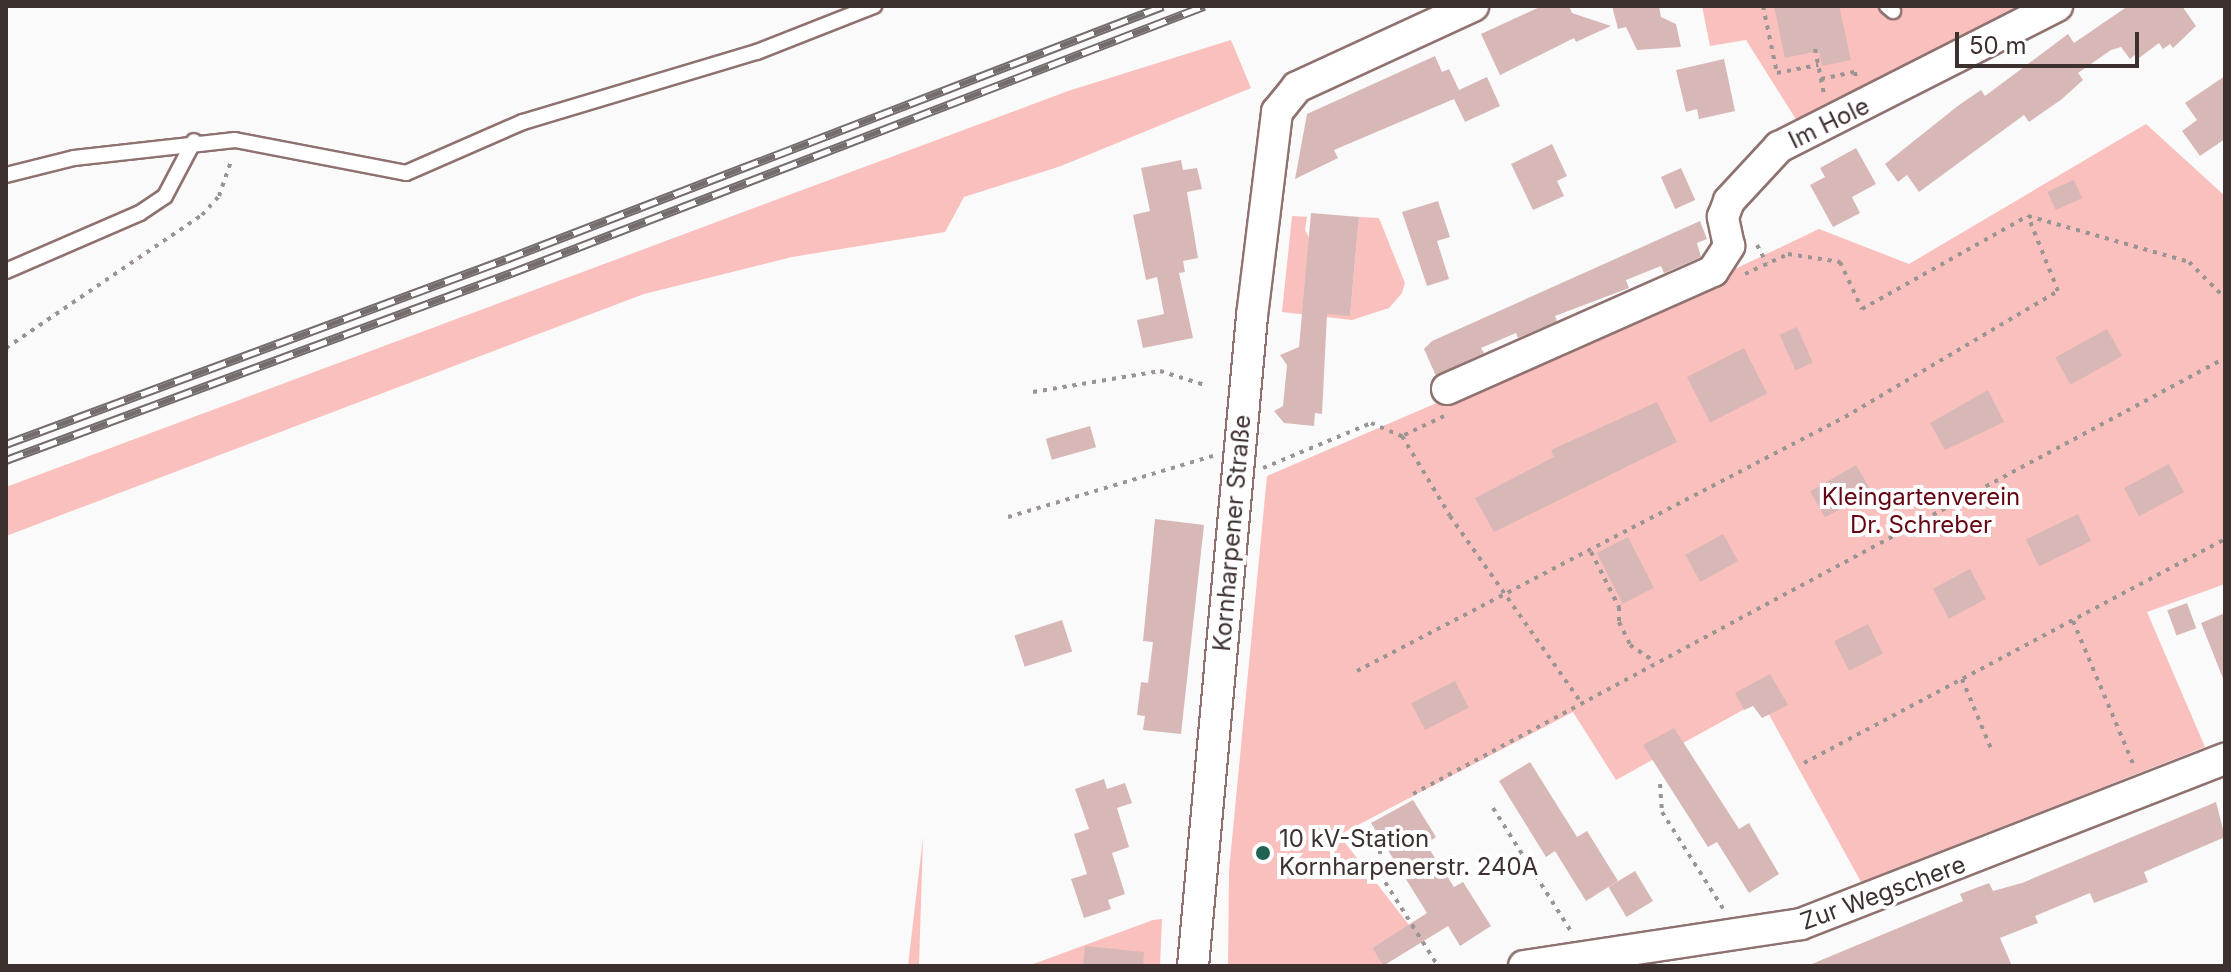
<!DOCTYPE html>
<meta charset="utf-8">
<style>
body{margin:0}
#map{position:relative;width:2231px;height:972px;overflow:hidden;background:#fafafa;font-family:Inter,sans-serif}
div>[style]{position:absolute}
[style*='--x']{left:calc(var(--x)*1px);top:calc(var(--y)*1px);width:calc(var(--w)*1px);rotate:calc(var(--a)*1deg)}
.green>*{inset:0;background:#f9c0bd}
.building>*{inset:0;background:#d8b8b6;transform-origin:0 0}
.path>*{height:4px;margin-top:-2px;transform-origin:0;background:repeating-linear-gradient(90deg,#9a9493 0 4px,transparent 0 10px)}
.roads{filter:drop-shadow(2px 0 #8f7270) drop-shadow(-2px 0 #8f7270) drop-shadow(0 2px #8f7270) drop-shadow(0 -2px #8f7270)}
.lane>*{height:14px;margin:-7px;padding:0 7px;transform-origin:7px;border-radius:7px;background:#fff}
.street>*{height:30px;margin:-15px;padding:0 15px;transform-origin:15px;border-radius:15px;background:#fff}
.rail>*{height:9px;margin-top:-4.5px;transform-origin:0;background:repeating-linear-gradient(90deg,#fff 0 18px,#756c6c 0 36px);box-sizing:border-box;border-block:2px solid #756c6c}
.dots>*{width:22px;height:22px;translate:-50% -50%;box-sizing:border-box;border:4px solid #fff;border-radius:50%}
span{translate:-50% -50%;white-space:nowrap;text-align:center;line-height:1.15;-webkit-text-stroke:8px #fff;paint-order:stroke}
.street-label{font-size:24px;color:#3d3130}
.park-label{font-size:24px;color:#650713}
.poi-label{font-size:24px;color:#3d3130}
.left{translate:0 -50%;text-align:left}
.frame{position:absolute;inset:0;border:8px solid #3d3130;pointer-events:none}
.scale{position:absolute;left:1955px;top:32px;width:184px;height:36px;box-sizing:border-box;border:4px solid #3d3130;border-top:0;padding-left:10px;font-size:24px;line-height:28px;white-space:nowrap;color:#3d3130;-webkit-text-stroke:6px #fff;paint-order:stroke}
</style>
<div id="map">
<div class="green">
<i style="clip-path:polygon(1702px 6px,2023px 6px,1797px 121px,1746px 40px,1710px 46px)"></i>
<i style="clip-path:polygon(1231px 40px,1251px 88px,1061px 166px,964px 197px,945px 232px,792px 257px,644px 294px,6px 536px,6px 487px,1068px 91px)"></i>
<i style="clip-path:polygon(2146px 124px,2225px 196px,2225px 584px,2147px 612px,2205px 747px,1861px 882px,1761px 700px,1616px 780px,1573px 712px,1339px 835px,1409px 925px,1372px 948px,1383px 966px,1228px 966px,1229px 871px,1267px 476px,1613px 327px,1819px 229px,1909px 264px)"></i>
<i style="clip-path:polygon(1292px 216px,1307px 217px,1305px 230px,1350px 316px,1359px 217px,1379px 218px,1405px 283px,1402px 293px,1389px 308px,1352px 320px,1282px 312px)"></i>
<i style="clip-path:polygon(923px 837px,919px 966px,908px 966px)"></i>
<i style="clip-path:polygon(1162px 919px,1160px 966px,1028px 966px,1153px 920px)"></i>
</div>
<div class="building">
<i style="clip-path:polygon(1542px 6px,1569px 6px,1572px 13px,1611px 26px,1576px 42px,1574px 38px,1500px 75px,1481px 34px)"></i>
<i style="clip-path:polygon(1612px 6px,1659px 6px,1661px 17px,1676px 24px,1681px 47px,1637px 50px,1626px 27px,1618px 29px)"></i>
<i style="clip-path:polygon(1774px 6px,1839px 6px,1851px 60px,1822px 66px,1819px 51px,1785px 58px)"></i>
<i style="clip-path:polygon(2128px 6px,2182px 6px,2196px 26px,2173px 48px,2170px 44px,2163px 49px,2159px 43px,2139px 58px,2136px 54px,2130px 59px,2121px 47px,2111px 50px,2078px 73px,2083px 80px,2062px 99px,2029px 122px,2024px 115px,1919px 192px,1907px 175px,1898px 182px,1885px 164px,1959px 105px,1981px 90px,1985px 96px,2068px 34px,2074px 43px)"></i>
<i style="clip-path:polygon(1435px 56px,1442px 72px,1449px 69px,1459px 90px,1487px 77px,1500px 106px,1465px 122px,1454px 99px,1334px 150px,1338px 158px,1295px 179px,1307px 114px)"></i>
<i style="clip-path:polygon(1724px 59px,1735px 111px,1699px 119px,1697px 109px,1686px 112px,1676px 70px)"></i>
<i style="clip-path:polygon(2225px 76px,2225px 139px,2200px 156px,2182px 131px,2197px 120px,2185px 103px)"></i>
<i style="clip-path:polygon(1552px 144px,1567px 176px,1557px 181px,1564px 196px,1533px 210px,1511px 164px)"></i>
<i style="clip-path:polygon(1856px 148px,1876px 184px,1852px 197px,1860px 213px,1833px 227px,1810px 185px,1825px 177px,1820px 168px)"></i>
<i style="clip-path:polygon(1181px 160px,1183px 170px,1197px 168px,1202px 189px,1187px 192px,1198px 258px,1183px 261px,1185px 272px,1179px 273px,1193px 338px,1143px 348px,1137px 320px,1164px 314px,1157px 277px,1146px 280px,1133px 215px,1150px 211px,1141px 168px)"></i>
<i style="left:1681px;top:168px;width:35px;height:22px;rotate:66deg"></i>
<i style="left:2074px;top:180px;width:20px;height:29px;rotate:66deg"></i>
<i style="clip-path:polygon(1438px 201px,1450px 237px,1437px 241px,1449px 279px,1427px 286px,1402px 212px)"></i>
<i style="clip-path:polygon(1311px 213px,1359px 217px,1350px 316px,1327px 314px,1322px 414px,1315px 413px,1314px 426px,1284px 423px,1274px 411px,1283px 406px,1287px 365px,1280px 355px,1299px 347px)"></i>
<i style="clip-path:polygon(1700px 221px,1707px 239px,1697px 243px,1701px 257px,1664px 273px,1661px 266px,1626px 280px,1629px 288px,1555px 316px,1557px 321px,1518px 338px,1516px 333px,1481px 348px,1484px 353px,1436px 376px,1424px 349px,1432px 341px)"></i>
<i style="left:1797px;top:327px;width:39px;height:19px;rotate:66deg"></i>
<i style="left:2107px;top:329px;width:31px;height:59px;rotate:61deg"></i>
<i style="left:1744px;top:348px;width:51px;height:64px;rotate:63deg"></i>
<i style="clip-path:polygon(1988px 390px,2004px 422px,1945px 450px,1930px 423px)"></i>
<i style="clip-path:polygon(1657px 402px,1677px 442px,1494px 532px,1475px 498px,1554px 457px,1551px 450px)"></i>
<i style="left:1090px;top:426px;width:22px;height:46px;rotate:74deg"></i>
<i style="left:2169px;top:464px;width:32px;height:51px;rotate:62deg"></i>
<i style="left:1856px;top:465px;width:30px;height:53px;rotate:60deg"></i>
<i style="left:2078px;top:514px;width:30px;height:58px;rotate:64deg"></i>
<i style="clip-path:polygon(1155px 519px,1204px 525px,1181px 734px,1143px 730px,1145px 716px,1137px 715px,1141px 682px,1148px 683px,1153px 642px,1143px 641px)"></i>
<i style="left:1723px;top:534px;width:31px;height:43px;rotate:61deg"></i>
<i style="left:1628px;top:537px;width:57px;height:35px;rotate:63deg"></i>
<i style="left:1970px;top:569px;width:34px;height:42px;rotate:62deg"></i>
<i style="left:2187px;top:603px;width:27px;height:21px;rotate:70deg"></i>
<i style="clip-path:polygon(2225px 613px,2225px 681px,2224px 681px,2201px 623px)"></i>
<i style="left:1062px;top:620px;width:33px;height:50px;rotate:72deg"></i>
<i style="left:1868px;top:624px;width:33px;height:38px;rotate:63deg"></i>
<i style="clip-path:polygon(1770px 674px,1788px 705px,1762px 718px,1753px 706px,1744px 710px,1735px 693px)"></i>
<i style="left:1455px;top:681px;width:30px;height:49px;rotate:63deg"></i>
<i style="clip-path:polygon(1674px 728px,1739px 829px,1749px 823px,1779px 874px,1749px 893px,1717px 842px,1708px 847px,1643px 745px)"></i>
<i style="clip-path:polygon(1530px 762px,1577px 837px,1587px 831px,1618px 881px,1586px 901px,1555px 851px,1546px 857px,1499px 781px)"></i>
<i style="clip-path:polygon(1104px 779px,1107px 789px,1125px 783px,1132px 803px,1117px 808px,1129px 847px,1112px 853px,1125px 894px,1108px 900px,1111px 909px,1084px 918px,1071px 879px,1087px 874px,1074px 834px,1089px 829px,1075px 789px)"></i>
<i style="clip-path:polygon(1413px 800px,1436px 837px,1426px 844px,1454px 887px,1463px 882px,1491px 926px,1460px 946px,1448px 926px,1383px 966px,1372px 948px,1427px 913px,1371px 823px)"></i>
<i style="clip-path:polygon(2216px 802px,2225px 837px,2144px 872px,2148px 882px,2094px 903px,2090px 893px,2035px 916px,2038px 923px,2000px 938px,2012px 966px,1807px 966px,1963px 901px,1960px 894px,1989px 883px,1993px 891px,2022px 883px)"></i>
<i style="left:1635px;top:871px;width:35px;height:31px;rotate:59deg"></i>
<i style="clip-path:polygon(1085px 946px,1144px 952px,1143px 966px,1083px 966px)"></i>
</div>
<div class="path">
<i style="--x:1763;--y:6;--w:68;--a:78.2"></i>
<i style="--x:1777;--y:73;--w:42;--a:-11"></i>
<i style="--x:1815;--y:49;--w:46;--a:78.7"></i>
<i style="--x:1821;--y:79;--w:35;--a:-12"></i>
<i style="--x:1855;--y:72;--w:7;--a:82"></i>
<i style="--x:1757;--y:245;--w:21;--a:62"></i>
<i style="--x:1745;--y:274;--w:47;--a:-24.9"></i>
<i style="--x:1788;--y:254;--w:53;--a:8.7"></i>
<i style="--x:1840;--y:262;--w:52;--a:64.9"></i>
<i style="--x:1862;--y:309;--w:190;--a:-29.3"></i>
<i style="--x:2028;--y:216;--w:167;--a:15.9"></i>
<i style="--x:2189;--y:262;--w:51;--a:45"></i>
<i style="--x:6;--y:348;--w:237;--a:-34.2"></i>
<i style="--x:202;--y:215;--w:25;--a:-48"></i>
<i style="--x:219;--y:196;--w:39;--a:-71"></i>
<i style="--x:1033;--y:392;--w:129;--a:-9.4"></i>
<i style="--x:1160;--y:371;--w:47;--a:17.3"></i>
<i style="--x:1444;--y:416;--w:47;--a:154.5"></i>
<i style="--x:1402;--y:436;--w:93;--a:59"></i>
<i style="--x:1450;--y:516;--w:226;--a:54.9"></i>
<i style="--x:1263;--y:468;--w:117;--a:-22.6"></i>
<i style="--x:1371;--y:423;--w:34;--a:23"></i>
<i style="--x:1008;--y:517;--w:214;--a:-16.6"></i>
<i style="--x:1591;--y:552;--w:62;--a:63"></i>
<i style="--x:1619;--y:607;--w:15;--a:90"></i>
<i style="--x:1619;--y:622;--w:25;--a:64"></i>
<i style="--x:1630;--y:645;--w:30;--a:34"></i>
<i style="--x:2073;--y:621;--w:157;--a:67.2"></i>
<i style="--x:1357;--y:671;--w:550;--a:-27.5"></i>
<i style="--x:1845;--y:417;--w:247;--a:-30.6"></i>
<i style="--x:2058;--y:291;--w:81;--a:-111.8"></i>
<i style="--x:1962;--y:679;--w:78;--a:67.4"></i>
<i style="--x:1804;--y:763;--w:477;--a:-28"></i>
<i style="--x:1660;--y:784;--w:28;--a:86"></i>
<i style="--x:1662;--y:812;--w:116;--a:57.7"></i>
<i style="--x:1413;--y:794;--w:922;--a:-28.23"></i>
<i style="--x:1493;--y:808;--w:148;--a:57.7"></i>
<i style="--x:1380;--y:850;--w:24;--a:90"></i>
<i style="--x:1380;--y:874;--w:109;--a:57.8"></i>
</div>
<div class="roads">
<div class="lane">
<i style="--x:1887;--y:6;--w:8;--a:40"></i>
<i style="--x:6;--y:175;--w:70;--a:-14"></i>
<i style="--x:74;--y:158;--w:162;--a:-6.4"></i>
<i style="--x:235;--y:140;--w:174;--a:10.9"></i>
<i style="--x:406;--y:173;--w:128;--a:-23.6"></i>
<i style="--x:523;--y:122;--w:244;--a:-16.7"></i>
<i style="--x:757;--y:52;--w:126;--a:-21.5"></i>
<i style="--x:6;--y:271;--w:146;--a:-23.4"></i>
<i style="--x:140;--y:213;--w:30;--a:-34"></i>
<i style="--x:165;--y:196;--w:62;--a:-62.2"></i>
</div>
<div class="street">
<i style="--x:1447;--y:389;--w:291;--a:-23.9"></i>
<i style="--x:1713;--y:271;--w:30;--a:-57"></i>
<i style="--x:1729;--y:246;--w:30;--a:-102"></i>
<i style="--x:1723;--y:217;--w:17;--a:-69"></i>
<i style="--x:1729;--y:201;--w:74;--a:-47.2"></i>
<i style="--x:1779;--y:147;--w:312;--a:-26.9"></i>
<i style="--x:1193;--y:966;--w:653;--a:-84.81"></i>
<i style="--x:1252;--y:316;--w:206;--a:-83"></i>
<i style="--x:1277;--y:112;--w:32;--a:-51"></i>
<i style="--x:1297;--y:87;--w:194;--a:-24.7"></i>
<i style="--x:1524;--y:966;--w:280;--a:-8.6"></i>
<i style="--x:1801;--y:924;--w:455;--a:-21.3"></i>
</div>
</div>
<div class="rail">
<i style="--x:6;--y:444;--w:533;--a:-20.3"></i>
<i style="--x:506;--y:259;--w:704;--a:-21.06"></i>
<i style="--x:6;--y:460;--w:539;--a:-20.32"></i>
<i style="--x:511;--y:273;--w:743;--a:-21.07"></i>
</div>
<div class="dots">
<i style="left:1263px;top:853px;background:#206353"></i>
</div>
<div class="street-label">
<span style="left:1829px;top:123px;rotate:-26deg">Im Hole</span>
<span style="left:1232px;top:533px;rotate:-85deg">Kornharpener Straße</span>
<span style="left:1883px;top:893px;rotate:-20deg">Zur Wegschere</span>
</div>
<div class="park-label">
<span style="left:1921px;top:511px">Kleingartenverein<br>Dr. Schreber</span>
</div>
<div class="poi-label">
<span class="left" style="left:1279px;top:853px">10 kV-Station<br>Kornharpenerstr. 240A</span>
</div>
<div class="frame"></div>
<div class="scale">50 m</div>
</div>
